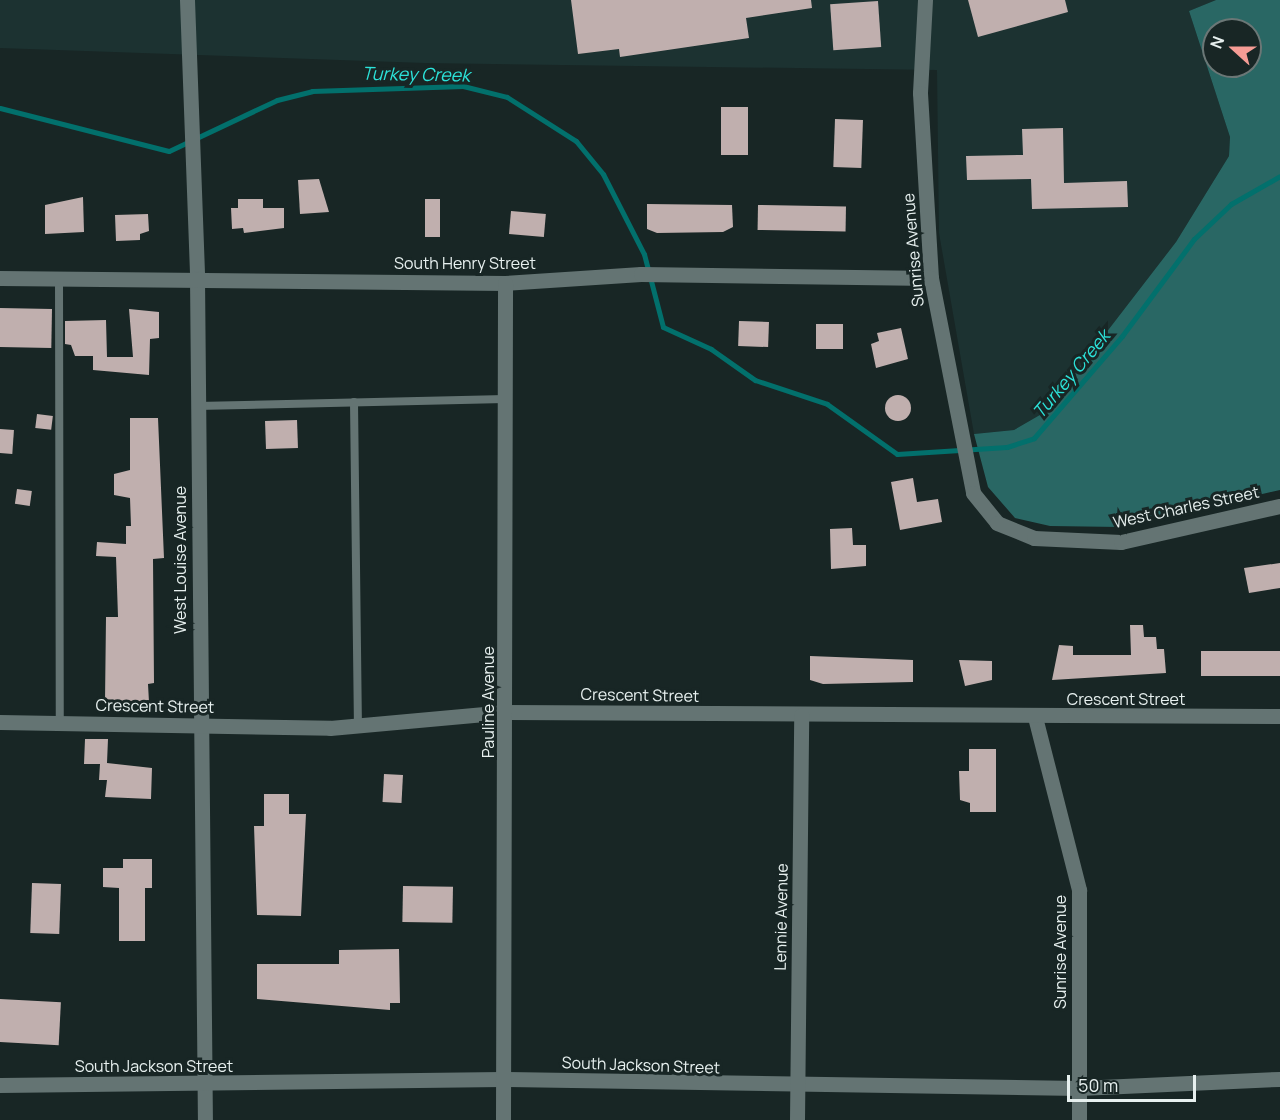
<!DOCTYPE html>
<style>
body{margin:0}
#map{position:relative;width:1280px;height:1120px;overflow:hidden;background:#182625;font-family:Manrope,sans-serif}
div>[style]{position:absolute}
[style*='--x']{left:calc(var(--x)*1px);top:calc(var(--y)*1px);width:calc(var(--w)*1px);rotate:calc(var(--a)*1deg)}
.built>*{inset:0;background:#1c3231}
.forest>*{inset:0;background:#296764}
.stream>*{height:5px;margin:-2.5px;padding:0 2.5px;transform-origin:2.5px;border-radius:2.5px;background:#02706c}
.building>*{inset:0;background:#c0afae;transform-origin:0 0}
.round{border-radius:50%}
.service>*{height:8px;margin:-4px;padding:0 4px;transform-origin:4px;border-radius:4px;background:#647473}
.minor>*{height:15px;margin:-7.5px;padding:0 7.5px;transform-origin:7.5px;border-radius:7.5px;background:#647473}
span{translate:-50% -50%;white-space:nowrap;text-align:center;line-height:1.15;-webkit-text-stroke:6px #182625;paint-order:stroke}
.street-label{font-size:16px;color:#e7f0ef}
.water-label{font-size:18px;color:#2ce2d9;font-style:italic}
.north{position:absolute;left:1202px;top:18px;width:60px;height:60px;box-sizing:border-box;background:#182625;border:2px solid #6b7776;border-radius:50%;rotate:291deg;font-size:16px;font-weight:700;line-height:24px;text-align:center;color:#e7f0ef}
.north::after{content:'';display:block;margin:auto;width:21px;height:27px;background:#f59c95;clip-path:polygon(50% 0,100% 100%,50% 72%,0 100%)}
.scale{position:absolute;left:1067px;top:1075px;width:129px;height:27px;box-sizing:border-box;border:3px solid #e7f0ef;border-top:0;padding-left:8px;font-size:18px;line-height:21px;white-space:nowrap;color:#e7f0ef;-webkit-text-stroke:4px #182625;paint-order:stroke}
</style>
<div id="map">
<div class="built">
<i style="clip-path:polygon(0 0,1216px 0,1189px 11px,1230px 137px,1229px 156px,1176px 242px,1045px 412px,1014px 430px,974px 434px,939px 233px,937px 70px,425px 63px,0 48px)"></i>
</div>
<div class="forest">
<i style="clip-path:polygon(evenodd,1216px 0,1280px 0,1280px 490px,1120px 527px,1050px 526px,1015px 518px,988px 487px,974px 434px,1014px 430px,1045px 412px,1176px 242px,1229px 156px,1230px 137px,1189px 11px,1216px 0,1214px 30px,1250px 30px,1250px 66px,1214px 66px,1214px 30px)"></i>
</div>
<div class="stream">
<i style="--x:0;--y:108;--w:174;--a:14.3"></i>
<i style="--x:169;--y:151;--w:119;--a:-25.3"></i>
<i style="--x:277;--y:100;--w:36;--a:-14"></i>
<i style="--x:312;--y:91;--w:151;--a:-1.9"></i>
<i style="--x:463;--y:86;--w:45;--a:14"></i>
<i style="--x:507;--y:97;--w:82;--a:32.5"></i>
<i style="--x:576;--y:141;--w:43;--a:50.7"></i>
<i style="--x:603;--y:174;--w:90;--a:62.9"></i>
<i style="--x:644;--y:254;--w:75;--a:75.4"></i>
<i style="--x:663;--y:327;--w:53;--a:24.6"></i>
<i style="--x:711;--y:349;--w:54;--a:35.2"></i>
<i style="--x:755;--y:380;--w:76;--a:18.4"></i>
<i style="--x:827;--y:404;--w:86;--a:35.5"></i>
<i style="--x:897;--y:454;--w:110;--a:-3.6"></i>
<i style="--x:1007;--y:447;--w:28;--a:-18"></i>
<i style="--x:1034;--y:438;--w:135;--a:-49.2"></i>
<i style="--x:1122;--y:336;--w:121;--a:-53.4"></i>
<i style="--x:1194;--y:239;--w:51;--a:-43.4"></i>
<i style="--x:1231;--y:204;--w:56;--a:-29.7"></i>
</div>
<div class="building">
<i style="clip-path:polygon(571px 0,811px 0,812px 8px,746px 18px,749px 38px,620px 57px,619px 49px,578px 54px)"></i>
<i style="clip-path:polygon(968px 0,1065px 0,1068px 12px,978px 37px)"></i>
<i style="left:878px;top:1px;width:46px;height:48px;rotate:86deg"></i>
<i style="left:721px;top:107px;width:27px;height:48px"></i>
<i style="left:835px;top:119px;width:28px;height:48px;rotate:2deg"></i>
<i style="clip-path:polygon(1063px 128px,1064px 183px,1127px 181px,1128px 207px,1032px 209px,1031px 179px,967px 180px,966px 156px,1023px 155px,1022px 129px)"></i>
<i style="clip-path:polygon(319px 179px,329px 212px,300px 214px,298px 180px)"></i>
<i style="clip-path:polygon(83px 197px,84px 232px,45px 234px,45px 205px)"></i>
<i style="clip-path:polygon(238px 199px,263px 199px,263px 208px,284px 208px,284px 228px,244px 233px,243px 228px,232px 229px,231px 208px,238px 208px)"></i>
<i style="left:425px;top:199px;width:15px;height:38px"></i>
<i style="clip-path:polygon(647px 204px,732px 205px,733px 227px,723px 232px,657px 233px,647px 229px)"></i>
<i style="left:758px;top:205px;width:88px;height:25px;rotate:1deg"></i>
<i style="left:511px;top:211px;width:35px;height:23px;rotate:5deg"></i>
<i style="clip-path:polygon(148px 214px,149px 231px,140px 234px,140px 240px,116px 241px,115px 215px)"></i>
<i style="left:0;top:308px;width:52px;height:39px;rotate:1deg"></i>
<i style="clip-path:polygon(129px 309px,159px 312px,159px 338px,150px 339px,149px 375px,93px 370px,93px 356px,75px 356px,71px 345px,65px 344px,65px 321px,106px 320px,107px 357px,133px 357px)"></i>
<i style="left:739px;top:321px;width:30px;height:25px;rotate:2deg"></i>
<i style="left:816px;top:324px;width:27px;height:25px"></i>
<i style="clip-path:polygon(901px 328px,908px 359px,876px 368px,871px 344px,879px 341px,877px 333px)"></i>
<i class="round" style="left:885px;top:395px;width:26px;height:26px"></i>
<i style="left:37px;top:414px;width:16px;height:14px;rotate:7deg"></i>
<i style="clip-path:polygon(130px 418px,158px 418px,164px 558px,153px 559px,154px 683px,148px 684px,149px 702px,105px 701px,106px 617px,118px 617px,116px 557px,96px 556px,97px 542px,126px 544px,126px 526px,131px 526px,130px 498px,114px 495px,114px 474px,130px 470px)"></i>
<i style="left:297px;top:420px;width:28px;height:32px;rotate:88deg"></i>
<i style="left:0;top:429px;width:14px;height:24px;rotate:4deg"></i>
<i style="clip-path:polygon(913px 478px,917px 502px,938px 499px,942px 522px,900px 530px,891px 482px)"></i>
<i style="left:17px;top:489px;width:15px;height:15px;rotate:8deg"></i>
<i style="clip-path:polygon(852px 528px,853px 545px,866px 545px,866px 566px,831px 569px,830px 529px)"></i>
<i style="clip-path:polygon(1280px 563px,1280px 588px,1249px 593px,1244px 568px)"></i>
<i style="clip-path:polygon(1130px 625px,1143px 625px,1144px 637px,1156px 637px,1157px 649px,1164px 649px,1166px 673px,1052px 680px,1059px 645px,1073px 646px,1073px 655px,1131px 655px)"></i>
<i style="left:1280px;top:651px;width:25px;height:79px;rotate:90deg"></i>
<i style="clip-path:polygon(810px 656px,913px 660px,913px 682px,823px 684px,810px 680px)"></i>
<i style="clip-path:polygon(959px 660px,992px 661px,992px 680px,965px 686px)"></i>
<i style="clip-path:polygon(85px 739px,108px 739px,107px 763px,152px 768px,151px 799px,105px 797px,107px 780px,99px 780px,100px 764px,84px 764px)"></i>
<i style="clip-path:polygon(969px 749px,996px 749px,996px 812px,970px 812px,970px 803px,960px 800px,959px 771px,969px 771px)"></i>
<i style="left:384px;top:774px;width:19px;height:28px;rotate:3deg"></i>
<i style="clip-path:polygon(264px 794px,289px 794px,289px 814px,306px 814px,301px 916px,257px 915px,254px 826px,264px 826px)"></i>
<i style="clip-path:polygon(123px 859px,152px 859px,152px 888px,145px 888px,145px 941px,119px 941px,119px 888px,103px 887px,103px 868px,123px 868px)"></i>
<i style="left:32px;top:883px;width:29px;height:50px;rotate:2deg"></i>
<i style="left:403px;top:886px;width:50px;height:36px;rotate:1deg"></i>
<i style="clip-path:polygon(399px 949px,400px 1003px,390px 1003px,390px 1010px,257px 999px,257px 964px,339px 964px,339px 950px)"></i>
<i style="left:0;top:999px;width:61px;height:43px;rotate:3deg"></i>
</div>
<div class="service">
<i style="--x:59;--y:278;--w:445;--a:89.9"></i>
<i style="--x:354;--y:402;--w:323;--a:89.3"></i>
<i style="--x:197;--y:406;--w:308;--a:-1.3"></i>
</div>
<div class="minor">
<i style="--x:187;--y:0;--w:278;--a:87.9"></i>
<i style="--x:197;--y:278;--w:842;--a:89.46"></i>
<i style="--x:925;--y:0;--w:93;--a:93.1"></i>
<i style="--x:920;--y:93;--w:185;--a:86.6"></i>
<i style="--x:931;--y:278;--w:219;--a:78.9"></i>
<i style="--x:973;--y:493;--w:38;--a:51"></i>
<i style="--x:997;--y:523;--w:40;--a:22"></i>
<i style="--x:1034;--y:538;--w:87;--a:2.6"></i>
<i style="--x:1121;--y:542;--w:163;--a:-12.8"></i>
<i style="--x:0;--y:278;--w:505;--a:0.57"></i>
<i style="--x:505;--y:283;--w:136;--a:-3.8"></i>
<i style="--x:641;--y:274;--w:290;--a:0.8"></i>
<i style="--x:1035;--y:717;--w:179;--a:75.7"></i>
<i style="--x:1079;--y:890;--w:230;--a:90"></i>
<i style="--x:0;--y:722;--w:330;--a:1"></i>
<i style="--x:330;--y:728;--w:177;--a:-5.2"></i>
<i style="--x:506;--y:712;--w:774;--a:0.3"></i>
<i style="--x:0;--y:1085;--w:502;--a:-0.68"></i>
<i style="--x:502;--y:1079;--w:577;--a:0.89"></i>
<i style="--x:1079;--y:1088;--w:201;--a:-2.6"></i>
<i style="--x:503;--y:1120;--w:837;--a:-89.86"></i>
<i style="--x:797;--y:1120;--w:405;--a:-89.4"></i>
</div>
<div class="street-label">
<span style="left:913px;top:250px;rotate:-95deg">Sunrise Avenue</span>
<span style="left:465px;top:263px">South Henry Street</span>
<span style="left:1186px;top:507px;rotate:-12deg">West Charles Street</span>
<span style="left:180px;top:560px;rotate:-90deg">West Louise Avenue</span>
<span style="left:640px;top:695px;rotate:1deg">Crescent Street</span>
<span style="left:1126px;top:699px">Crescent Street</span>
<span style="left:488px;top:702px;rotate:-90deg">Pauline Avenue</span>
<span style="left:155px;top:706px;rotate:1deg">Crescent Street</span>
<span style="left:781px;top:917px;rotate:-89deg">Lennie Avenue</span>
<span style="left:1060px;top:952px;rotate:-90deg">Sunrise Avenue</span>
<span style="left:641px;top:1065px;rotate:2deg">South Jackson Street</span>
<span style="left:154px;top:1066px">South Jackson Street</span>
</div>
<div class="water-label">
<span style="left:416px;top:74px;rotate:1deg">Turkey Creek</span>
<span style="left:1071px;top:374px;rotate:-50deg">Turkey Creek</span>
</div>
<div class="north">N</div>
<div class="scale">50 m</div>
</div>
